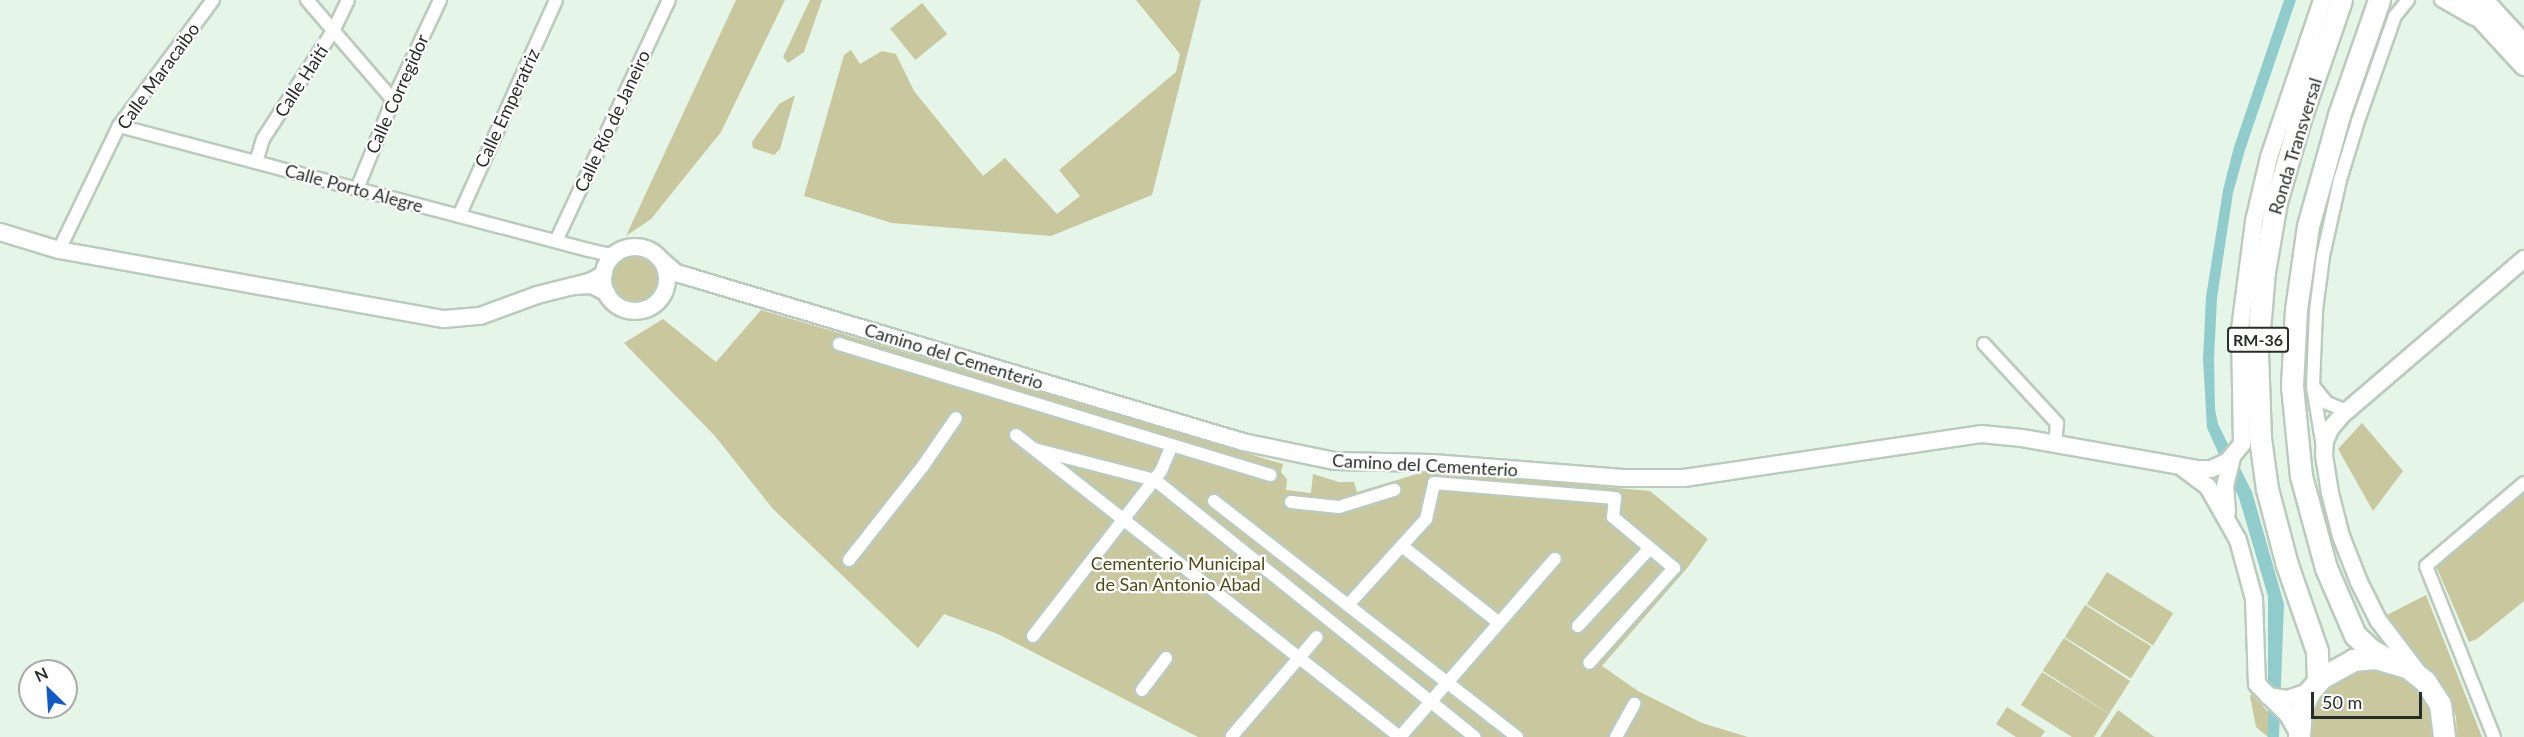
<!DOCTYPE html>
<meta charset="utf-8">
<style>
body{margin:0}
#map{position:relative;width:2524px;height:737px;overflow:hidden;background:#e5f6e8;font-family:Lato,sans-serif}
div>[style]{position:absolute}
[style*='--x']{left:calc(var(--x)*1px);top:calc(var(--y)*1px);width:calc(var(--w)*1px);rotate:calc(var(--a)*1deg)}
.green>*{inset:0;background:#c8c79e;transform-origin:0 0}
.round{border-radius:50%}
.water>*{inset:0;background:#90cccb}
.roads{filter:drop-shadow(2px 0 #bacbbd) drop-shadow(-2px 0 #bacbbd) drop-shadow(0 2px #bacbbd) drop-shadow(0 -2px #bacbbd)}
.street>*{height:12px;margin:-6px;padding:0 6px;transform-origin:6px;border-radius:6px;background:#fff}
.secondary>*{height:16px;margin:-8px;padding:0 8px;transform-origin:8px;border-radius:8px;background:#fff}
.secondary>.ring{margin:-8px;padding:0;box-sizing:content-box;background:none;border:16px solid #fff;border-radius:50%}
.primary>*{height:18px;margin:-9px;padding:0 9px;transform-origin:9px;border-radius:9px;background:#fff}
.highway>*{height:21px;margin:-10.5px;padding:0 10.5px;transform-origin:10.5px;border-radius:10.5px;background:#fff}
span{translate:-50% -50%;white-space:nowrap;text-align:center;line-height:1.15;-webkit-text-stroke:4.5px #fff;paint-order:stroke}
.shield-label span{padding:2px 4px;background:#fff;border:2px solid;border-radius:4px;-webkit-text-stroke-width:0}
.shield-label{font-size:16px;color:#272e28;font-weight:700}
.street-label{font-size:18px;color:#272e28}
.park-label{font-size:18px;color:#4d4b14}
.north{position:absolute;left:18px;top:659px;width:60px;height:60px;box-sizing:border-box;background:#fff;border:2px solid #a9aba9;border-radius:50%;rotate:335deg;font-size:16px;font-weight:700;line-height:24px;text-align:center;color:#272e28}
.north::after{content:'';display:block;margin:auto;width:21px;height:27px;background:#0f5bc5;clip-path:polygon(50% 0,100% 100%,50% 72%,0 100%)}
.scale{position:absolute;left:2311px;top:692px;width:111px;height:27px;box-sizing:border-box;border:3px solid #272e28;border-top:0;padding-left:8px;font-size:18px;line-height:21px;white-space:nowrap;color:#272e28;-webkit-text-stroke:4px #fff;paint-order:stroke}
</style>
<div id="map">
<div class="green">
<i style="clip-path:polygon(736px 0,785px 0,721px 132px,651px 219px,626px 236px)"></i>
<i style="clip-path:polygon(810px 0,822px 0,804px 52px,788px 63px,783px 57px)"></i>
<i style="clip-path:polygon(1136px 0,1201px 0,1152px 195px,1051px 236px,892px 223px,804px 196px,844px 55px,851px 50px,860px 64px,882px 51px,896px 54px,914px 91px,983px 176px,1005px 158px,1057px 214px,1080px 196px,1059px 170px,1176px 72px,1180px 54px)"></i>
<i style="left:922px;top:3px;width:40px;height:41px;rotate:51deg"></i>
<i style="clip-path:polygon(795px 95px,780px 149px,774px 155px,753px 148px,752px 142px,779px 104px)"></i>
<i class="round" style="left:604px;top:248px;width:62px;height:62px"></i>
<i style="clip-path:polygon(761px 310px,1283px 464px,1281px 472px,1287px 479px,1286px 490px,1311px 493px,1313px 474px,1339px 482px,1354px 482px,1357px 492px,1427px 471px,1650px 491px,1708px 539px,1688px 567px,1602px 666px,1638px 691px,1702px 723px,1748px 737px,1198px 737px,998px 634px,944px 614px,918px 648px,773px 509px,715px 436px,624px 343px,663px 319px,716px 362px)"></i>
<i style="clip-path:polygon(2362px 423px,2403px 471px,2373px 511px,2338px 449px)"></i>
<i style="clip-path:polygon(2524px 492px,2524px 601px,2477px 639px,2469px 642px,2436px 566px)"></i>
<i style="left:2107px;top:572px;width:78px;height:38px;rotate:32deg"></i>
<i style="clip-path:polygon(2426px 595px,2482px 737px,2457px 737px,2456px 717px,2447px 690px,2390px 625px,2387px 615px)"></i>
<i style="left:2085px;top:605px;width:78px;height:38px;rotate:32deg"></i>
<i style="left:2064px;top:638px;width:79px;height:39px;rotate:33deg"></i>
<i style="clip-path:polygon(2341px 664px,2417px 673px,2444px 737px,2299px 737px,2299px 719px)"></i>
<i style="clip-path:polygon(2042px 672px,2109px 714px,2094px 737px,2072px 737px,2021px 705px)"></i>
<i style="clip-path:polygon(2252px 694px,2268px 712px,2268px 737px,2256px 727px,2250px 696px)"></i>
<i style="clip-path:polygon(2007px 707px,2045px 731px,2041px 737px,2016px 737px,1996px 724px)"></i>
<i style="clip-path:polygon(2118px 710px,2153px 736px,2155px 737px,2100px 737px)"></i>
</div>
<div class="water">
<i style="clip-path:polygon(2284px 0,2296px 0,2245px 150px,2233px 193px,2217px 298px,2214px 359px,2215px 409px,2218px 424px,2252px 492px,2284px 604px,2279px 737px,2268px 737px,2268px 596px,2239px 498px,2207px 428px,2203px 359px,2206px 297px,2223px 190px,2234px 147px)"></i>
</div>
<div class="roads">
<div class="street">
<i style="--x:307;--y:0;--w:132;--a:49.3"></i>
<i style="--x:2441;--y:0;--w:38;--a:30"></i>
<i style="--x:119;--y:126;--w:486;--a:14.8"></i>
<i style="--x:589;--y:250;--w:18;--a:13"></i>
<i style="--x:607;--y:254;--w:10;--a:-6"></i>
<i style="--x:256;--y:162;--w:24;--a:-73"></i>
<i style="--x:263;--y:139;--w:129;--a:-57.1"></i>
<i style="--x:333;--y:31;--w:34;--a:-64"></i>
<i style="--x:357;--y:189;--w:96;--a:-68"></i>
<i style="--x:393;--y:100;--w:110;--a:-64.8"></i>
<i style="--x:459;--y:216;--w:237;--a:-65.8"></i>
<i style="--x:556;--y:241;--w:266;--a:-64.9"></i>
<i style="--x:59;--y:250;--w:138;--a:-64.2"></i>
<i style="--x:119;--y:126;--w:157;--a:-53.3"></i>
<i style="--x:839;--y:344;--w:451;--a:16.9"></i>
<i style="--x:1984;--y:344;--w:108;--a:47.3"></i>
<i style="--x:2057;--y:423;--w:21;--a:95"></i>
<i style="--x:2313;--y:387;--w:61;--a:80.5"></i>
<i style="--x:2347;--y:411;--w:22;--a:-158"></i>
<i style="--x:2327;--y:403;--w:22;--a:-129"></i>
<i style="--x:2313;--y:386;--w:75;--a:-87.7"></i>
<i style="--x:2316;--y:311;--w:55;--a:-82.7"></i>
<i style="--x:2323;--y:256;--w:78;--a:-77.4"></i>
<i style="--x:2340;--y:180;--w:62;--a:-73"></i>
<i style="--x:2358;--y:121;--w:111;--a:-70.6"></i>
<i style="--x:2395;--y:16;--w:21;--a:-51"></i>
<i style="--x:1016;--y:435;--w:489;--a:38.2"></i>
<i style="--x:1034;--y:449;--w:125;--a:14.4"></i>
<i style="--x:1155;--y:480;--w:410;--a:38.8"></i>
<i style="--x:1214;--y:501;--w:384;--a:37.9"></i>
<i style="--x:1291;--y:502;--w:48;--a:5.9"></i>
<i style="--x:1339;--y:507;--w:58;--a:-17.2"></i>
<i style="--x:1402;--y:546;--w:124;--a:38.4"></i>
<i style="--x:849;--y:560;--w:120;--a:-51.8"></i>
<i style="--x:923;--y:466;--w:58;--a:-55.5"></i>
<i style="--x:1349;--y:604;--w:115;--a:-47.8"></i>
<i style="--x:1426;--y:519;--w:37;--a:-77"></i>
<i style="--x:1434;--y:483;--w:182;--a:4.7"></i>
<i style="--x:1615;--y:498;--w:19;--a:96"></i>
<i style="--x:1613;--y:517;--w:80;--a:39.9"></i>
<i style="--x:1674;--y:568;--w:127;--a:131.8"></i>
<i style="--x:1578;--y:626;--w:106;--a:-47.3"></i>
<i style="--x:1033;--y:636;--w:209;--a:-52.2"></i>
<i style="--x:1161;--y:471;--w:28;--a:-67"></i>
<i style="--x:1142;--y:690;--w:40;--a:-53"></i>
<i style="--x:1232;--y:736;--w:130;--a:-49.4"></i>
<i style="--x:1400;--y:737;--w:236;--a:-49"></i>
<i style="--x:1616;--y:737;--w:38;--a:-61"></i>
<i style="--x:2494;--y:737;--w:184;--a:-111.7"></i>
<i style="--x:2426;--y:566;--w:128;--a:-40.3"></i>
</div>
<div class="secondary">
<i style="--x:0;--y:232;--w:62;--a:17"></i>
<i style="--x:59;--y:250;--w:391;--a:10.2"></i>
<i style="--x:444;--y:319;--w:36;--a:-5"></i>
<i style="--x:480;--y:316;--w:61;--a:-20.2"></i>
<i style="--x:537;--y:295;--w:37;--a:-14"></i>
<i class="ring" style="left:603px;top:247px;width:48px;height:48px"></i>
<i style="--x:660;--y:259;--w:21;--a:41"></i>
<i style="--x:676;--y:273;--w:18;--a:16"></i>
<i style="--x:693;--y:278;--w:574;--a:16.6"></i>
<i style="--x:1243;--y:442;--w:94;--a:11.7"></i>
<i style="--x:1335;--y:461;--w:97;--a:1.2"></i>
<i style="--x:1432;--y:463;--w:192;--a:4.5"></i>
<i style="--x:1623;--y:478;--w:61;--a:0"></i>
<i style="--x:1684;--y:478;--w:300;--a:-8.4"></i>
<i style="--x:1981;--y:434;--w:41;--a:5.6"></i>
<i style="--x:2022;--y:438;--w:179;--a:10"></i>
<i style="--x:2198;--y:469;--w:13;--a:0"></i>
<i style="--x:2211;--y:469;--w:17;--a:-24"></i>
<i style="--x:2227;--y:462;--w:23;--a:-50"></i>
<i style="--x:2242;--y:444;--w:115;--a:-91"></i>
<i style="--x:2240;--y:329;--w:109;--a:-82.6"></i>
<i style="--x:2254;--y:221;--w:66;--a:-76.8"></i>
<i style="--x:2269;--y:157;--w:166;--a:-71.3"></i>
<i style="--x:604;--y:274;--w:14;--a:150"></i>
<i style="--x:592;--y:281;--w:20;--a:165"></i>
<i style="--x:573;--y:286;--w:19;--a:-3"></i>
<i style="--x:592;--y:285;--w:17;--a:28"></i>
<i style="--x:2183;--y:468;--w:31;--a:37"></i>
<i style="--x:2208;--y:487;--w:61;--a:60.5"></i>
<i style="--x:2238;--y:540;--w:61;--a:74.8"></i>
<i style="--x:2254;--y:599;--w:85;--a:88"></i>
<i style="--x:2257;--y:684;--w:44;--a:45"></i>
<i style="--x:2288;--y:715;--w:23;--a:61"></i>
<i style="--x:2227;--y:512;--w:26;--a:-94"></i>
<i style="--x:2225;--y:486;--w:29;--a:-76"></i>
<i style="--x:2417;--y:671;--w:64;--a:-127.4"></i>
<i style="--x:2378;--y:620;--w:42;--a:-116.6"></i>
<i style="--x:2359;--y:582;--w:49;--a:-111.4"></i>
<i style="--x:2341;--y:536;--w:44;--a:-104.3"></i>
<i style="--x:2330;--y:493;--w:39;--a:-99"></i>
<i style="--x:2324;--y:454;--w:13;--a:-86"></i>
<i style="--x:2325;--y:441;--w:13;--a:-67"></i>
<i style="--x:2330;--y:429;--w:18;--a:-49"></i>
<i style="--x:2342;--y:415;--w:240;--a:-40.6"></i>
<i style="--x:2268;--y:696;--w:19;--a:9"></i>
<i style="--x:2287;--y:699;--w:23;--a:-18"></i>
</div>
<div class="primary">
<i style="--x:2463;--y:0;--w:90;--a:47.3"></i>
<i style="--x:2484;--y:0;--w:59;--a:47.7"></i>
</div>
<div class="highway">
<i style="--x:2379;--y:0;--w:122;--a:109.2"></i>
<i style="--x:2339;--y:115;--w:115;--a:105.6"></i>
<i style="--x:2308;--y:226;--w:84;--a:98.2"></i>
<i style="--x:2296;--y:309;--w:77;--a:93"></i>
<i style="--x:2292;--y:386;--w:90;--a:84.3"></i>
<i style="--x:2301;--y:476;--w:95;--a:74.8"></i>
<i style="--x:2326;--y:568;--w:73;--a:66.6"></i>
<i style="--x:2355;--y:635;--w:22;--a:43"></i>
<i style="--x:2371;--y:650;--w:21;--a:29"></i>
<i style="--x:2318;--y:682;--w:31;--a:-92"></i>
<i style="--x:2317;--y:651;--w:91;--a:-109.2"></i>
<i style="--x:2287;--y:565;--w:79;--a:-104.7"></i>
<i style="--x:2267;--y:489;--w:51;--a:-97.8"></i>
<i style="--x:2260;--y:438;--w:85;--a:-92"></i>
<i style="--x:2257;--y:353;--w:81;--a:-85.1"></i>
<i style="--x:2264;--y:272;--w:71;--a:-80.3"></i>
<i style="--x:2276;--y:202;--w:86;--a:-73.9"></i>
<i style="--x:2300;--y:119;--w:126;--a:-71"></i>
<i style="--x:2299;--y:737;--w:27;--a:-86"></i>
<i style="--x:2301;--y:710;--w:20;--a:-66"></i>
<i style="--x:2309;--y:692;--w:18;--a:-49"></i>
<i style="--x:2321;--y:678;--w:37;--a:-29"></i>
<i style="--x:2353;--y:660;--w:22;--a:-5"></i>
<i style="--x:2375;--y:658;--w:33;--a:16"></i>
<i style="--x:2407;--y:667;--w:23;--a:38"></i>
<i style="--x:2425;--y:681;--w:27;--a:57"></i>
<i style="--x:2440;--y:704;--w:33;--a:83"></i>
</div>
</div>
<div class="shield-label">
<span style="left:2258px;top:340px">RM-36</span>
</div>
<div class="street-label">
<span style="left:158px;top:76px;rotate:-54deg">Calle Maracaibo</span>
<span style="left:301px;top:81px;rotate:-57deg">Calle Haití</span>
<span style="left:397px;top:94px;rotate:-66deg">Calle Corregidor</span>
<span style="left:507px;top:108px;rotate:-65deg">Calle Emperatriz</span>
<span style="left:612px;top:121px;rotate:-65deg">Calle Río de Janeiro</span>
<span style="left:2295px;top:146px;rotate:-73deg">Ronda Transversal</span>
<span style="left:354px;top:188px;rotate:15deg">Calle Porto Alegre</span>
<span style="left:954px;top:356px;rotate:17deg">Camino del Cementerio</span>
<span style="left:1425px;top:465px;rotate:3deg">Camino del Cementerio</span>
</div>
<div class="park-label">
<span style="left:1178px;top:574px">Cementerio Municipal<br>de San Antonio Abad</span>
</div>
<div class="north">N</div>
<div class="scale">50 m</div>
</div>
